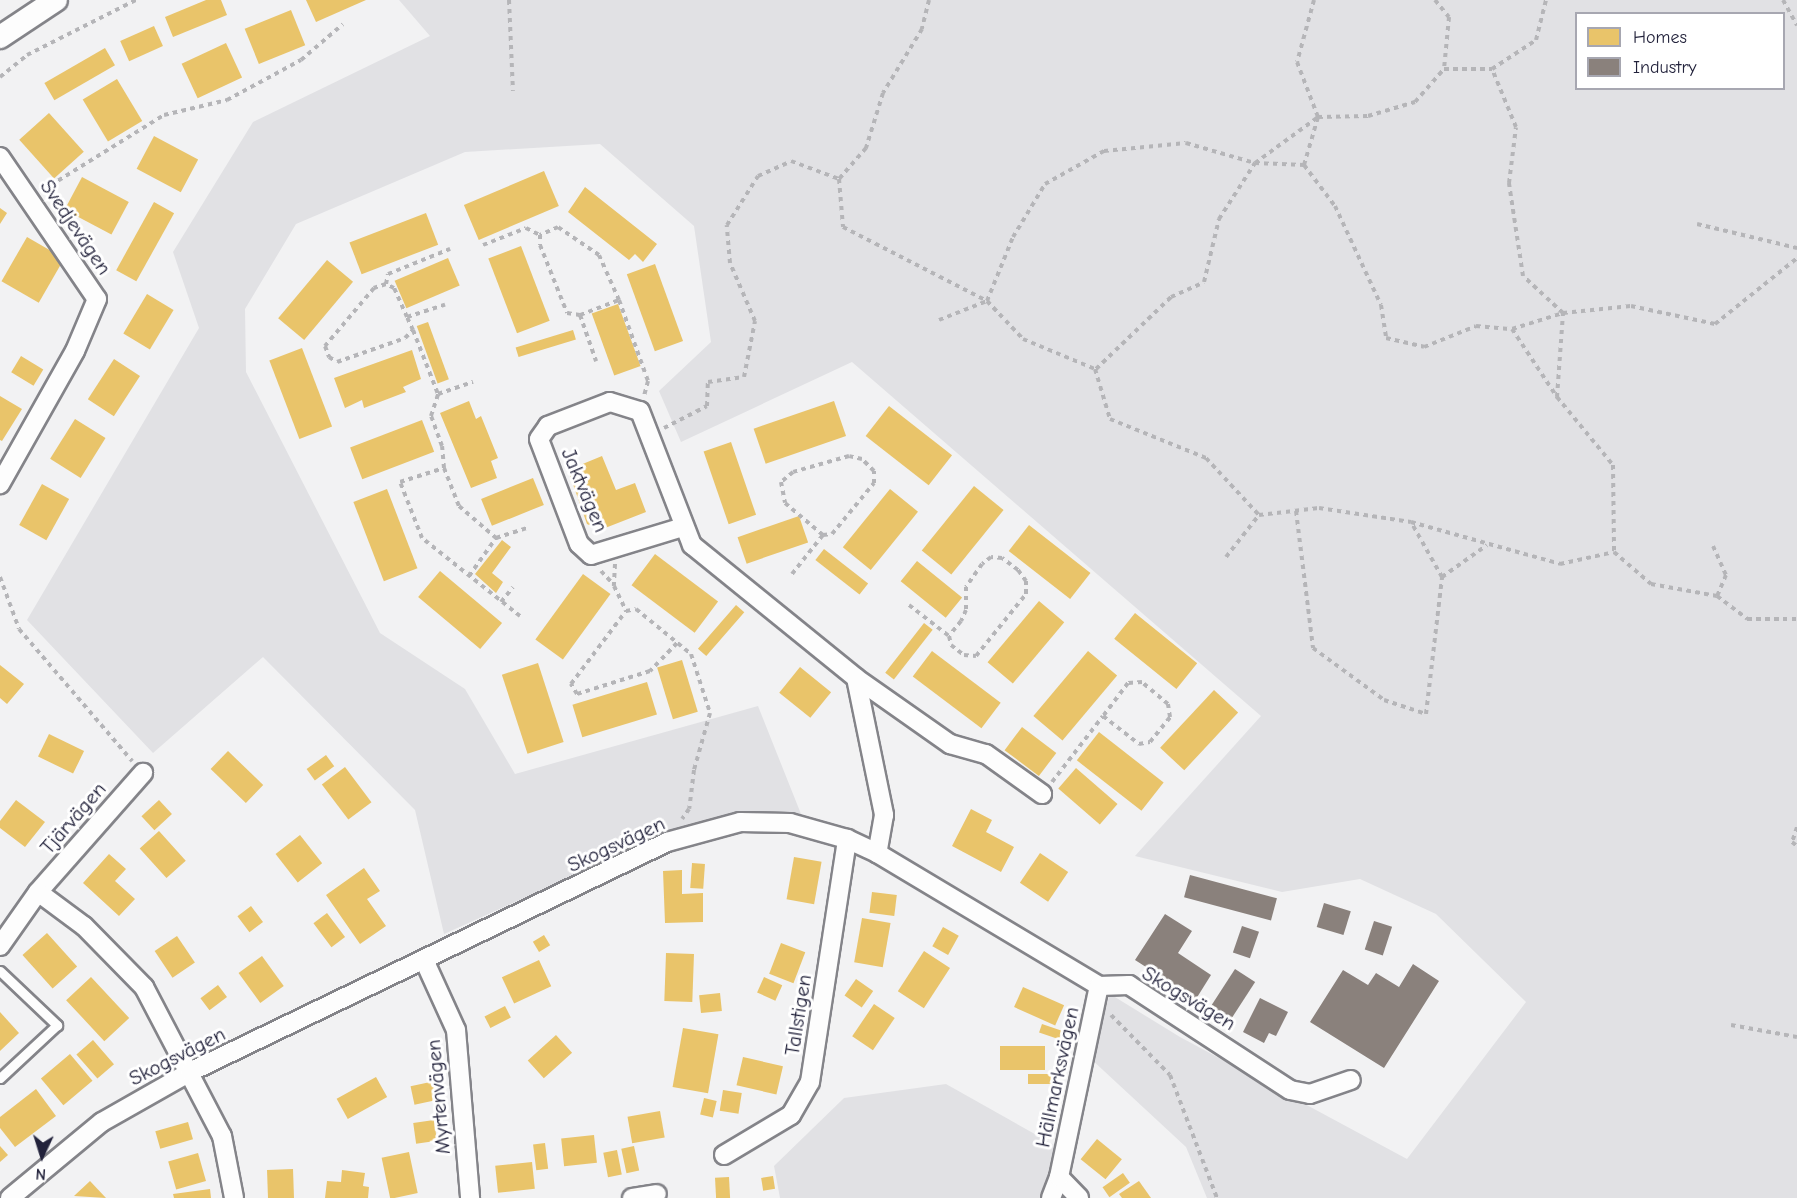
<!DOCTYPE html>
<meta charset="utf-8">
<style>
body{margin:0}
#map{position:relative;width:1797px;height:1198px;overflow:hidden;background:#f2f2f3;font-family:"Comic Neue",sans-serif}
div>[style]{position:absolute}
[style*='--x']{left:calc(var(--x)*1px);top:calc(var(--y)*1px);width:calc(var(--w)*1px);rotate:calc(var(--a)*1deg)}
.green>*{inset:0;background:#e1e1e4}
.homes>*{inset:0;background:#e9c46a;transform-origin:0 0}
.industry>*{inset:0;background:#8a817c;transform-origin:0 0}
.path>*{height:4px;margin-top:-2px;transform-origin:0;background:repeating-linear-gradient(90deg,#b5b5b8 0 4.5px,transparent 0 9px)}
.roads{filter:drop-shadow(2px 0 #848489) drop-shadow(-2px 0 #848489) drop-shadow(0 2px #848489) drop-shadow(0 -2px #848489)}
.service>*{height:9px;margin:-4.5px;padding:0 4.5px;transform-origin:4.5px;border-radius:4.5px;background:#fdfdfd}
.minor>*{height:18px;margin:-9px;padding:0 9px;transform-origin:9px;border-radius:9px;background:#fdfdfd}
.tertiary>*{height:22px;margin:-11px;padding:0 11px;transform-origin:11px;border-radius:11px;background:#fdfdfd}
span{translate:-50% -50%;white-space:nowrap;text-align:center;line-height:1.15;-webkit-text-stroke:6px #fff;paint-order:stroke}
.street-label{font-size:21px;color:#22223b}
.legend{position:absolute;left:1575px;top:12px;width:210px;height:78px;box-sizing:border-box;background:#fff;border:2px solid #a7a7b1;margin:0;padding:8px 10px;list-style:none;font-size:18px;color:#22223b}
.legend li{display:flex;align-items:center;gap:12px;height:30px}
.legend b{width:30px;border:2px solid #a7a7b1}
.north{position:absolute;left:12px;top:1126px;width:60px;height:60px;-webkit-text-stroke:4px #fff;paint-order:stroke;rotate:184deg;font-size:16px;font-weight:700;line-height:24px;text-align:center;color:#22223b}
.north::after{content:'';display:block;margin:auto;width:21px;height:27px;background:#22223b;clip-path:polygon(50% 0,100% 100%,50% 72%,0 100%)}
</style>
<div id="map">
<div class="green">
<i style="clip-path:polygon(evenodd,399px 0,1797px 0,1797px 1198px,1207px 1198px,1186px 1147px,1090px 1058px,1110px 994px,1180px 1037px,1407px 1159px,1526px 1002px,1436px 914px,1360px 879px,1282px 892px,1135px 856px,1261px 716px,852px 362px,681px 442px,659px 391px,711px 342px,694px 226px,600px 144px,465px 152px,296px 224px,245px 309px,246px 372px,380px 633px,465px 689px,515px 774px,758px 706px,801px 814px,742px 811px,659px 837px,444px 934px,415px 810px,263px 657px,153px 753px,27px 620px,199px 328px,173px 252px,253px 122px,430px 36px,399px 0,1576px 14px,1784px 14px,1784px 88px,1576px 88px,1576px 14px)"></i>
<i style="clip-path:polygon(946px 1084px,1058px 1147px,1040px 1198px,780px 1198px,774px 1166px,844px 1098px)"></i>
</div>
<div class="homes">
<i style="clip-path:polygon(206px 0,221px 0,227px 15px,173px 37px,165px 17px)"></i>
<i style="clip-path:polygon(306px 0,366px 0,316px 22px)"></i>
<i style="left:291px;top:10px;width:38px;height:50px;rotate:68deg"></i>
<i style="left:154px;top:26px;width:22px;height:37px;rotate:66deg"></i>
<i style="left:226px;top:43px;width:38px;height:49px;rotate:65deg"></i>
<i style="left:105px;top:48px;width:20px;height:70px;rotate:60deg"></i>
<i style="left:117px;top:79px;width:49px;height:40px;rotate:59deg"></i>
<i style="left:49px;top:113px;width:52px;height:40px;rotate:48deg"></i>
<i style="left:154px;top:136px;width:50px;height:37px;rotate:28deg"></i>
<i style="left:544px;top:171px;width:38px;height:87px;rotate:67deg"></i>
<i style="left:82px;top:177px;width:53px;height:37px;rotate:28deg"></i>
<i style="clip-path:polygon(585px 187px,657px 244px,643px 262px,635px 254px,629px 260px,568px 212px)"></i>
<i style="left:154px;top:202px;width:23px;height:78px;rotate:29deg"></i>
<i style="clip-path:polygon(0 208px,7px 213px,0 224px)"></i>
<i style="left:426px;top:213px;width:34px;height:82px;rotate:69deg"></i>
<i style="left:27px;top:237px;width:43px;height:51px;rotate:30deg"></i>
<i style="left:521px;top:246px;width:80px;height:35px;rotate:69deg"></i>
<i style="left:448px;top:258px;width:30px;height:58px;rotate:67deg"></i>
<i style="left:327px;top:260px;width:34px;height:76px;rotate:40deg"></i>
<i style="left:655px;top:264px;width:82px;height:30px;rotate:70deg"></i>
<i style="left:147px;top:294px;width:31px;height:46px;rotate:31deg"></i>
<i style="left:618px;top:304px;width:66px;height:28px;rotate:70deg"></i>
<i style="left:428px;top:322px;width:61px;height:12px;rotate:70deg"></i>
<i style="left:573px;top:330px;width:10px;height:60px;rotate:73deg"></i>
<i style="left:302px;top:348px;width:84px;height:35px;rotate:69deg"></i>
<i style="clip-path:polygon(412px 350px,421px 379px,403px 387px,406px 392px,364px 408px,362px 400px,345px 408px,334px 378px)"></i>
<i style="left:21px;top:356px;width:26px;height:19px;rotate:31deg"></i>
<i style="left:114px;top:359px;width:31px;height:48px;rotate:33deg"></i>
<i style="clip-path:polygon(0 396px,22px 409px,2px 441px,0 440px)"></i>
<i style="clip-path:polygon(469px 401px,476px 419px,481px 416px,498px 458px,491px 461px,497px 478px,471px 488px,440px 413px)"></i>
<i style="left:834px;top:401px;width:37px;height:85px;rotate:71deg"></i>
<i style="left:889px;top:406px;width:80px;height:38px;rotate:38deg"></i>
<i style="left:75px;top:419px;width:36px;height:47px;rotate:32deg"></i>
<i style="left:422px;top:420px;width:34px;height:77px;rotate:69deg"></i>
<i style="left:731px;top:442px;width:77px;height:29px;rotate:71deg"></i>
<i style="clip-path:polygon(602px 456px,616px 490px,635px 483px,646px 512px,600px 530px,587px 524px,568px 470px)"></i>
<i style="left:533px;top:478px;width:29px;height:56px;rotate:68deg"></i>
<i style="left:42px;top:484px;width:31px;height:47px;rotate:29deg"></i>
<i style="left:974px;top:486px;width:38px;height:83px;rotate:39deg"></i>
<i style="left:387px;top:489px;width:85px;height:36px;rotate:69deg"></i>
<i style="left:890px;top:489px;width:36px;height:75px;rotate:39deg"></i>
<i style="left:799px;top:516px;width:28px;height:65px;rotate:71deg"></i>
<i style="left:1029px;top:525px;width:78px;height:33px;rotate:38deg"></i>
<i style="clip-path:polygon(502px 540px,511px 547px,492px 573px,503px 582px,496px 593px,475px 574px)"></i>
<i style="left:824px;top:549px;width:56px;height:14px;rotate:38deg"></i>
<i style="left:655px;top:554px;width:79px;height:39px;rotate:37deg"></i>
<i style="left:917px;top:561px;width:58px;height:26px;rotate:39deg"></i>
<i style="left:440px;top:571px;width:81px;height:34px;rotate:40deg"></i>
<i style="left:583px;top:574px;width:34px;height:81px;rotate:36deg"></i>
<i style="left:1039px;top:601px;width:33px;height:80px;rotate:40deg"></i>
<i style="left:736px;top:605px;width:11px;height:58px;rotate:41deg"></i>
<i style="left:1135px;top:613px;width:80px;height:33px;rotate:39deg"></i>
<i style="left:924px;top:623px;width:11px;height:63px;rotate:38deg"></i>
<i style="left:932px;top:651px;width:86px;height:32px;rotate:37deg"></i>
<i style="left:1088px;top:651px;width:38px;height:85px;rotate:40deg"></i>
<i style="left:682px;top:660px;width:54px;height:26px;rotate:73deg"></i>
<i style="left:538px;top:663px;width:83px;height:38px;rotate:72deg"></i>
<i style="clip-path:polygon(0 665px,24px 684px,7px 704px,0 698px)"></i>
<i style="left:800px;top:667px;width:40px;height:33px;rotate:39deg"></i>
<i style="left:647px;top:682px;width:34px;height:78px;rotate:73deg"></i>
<i style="left:1214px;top:690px;width:33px;height:79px;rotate:43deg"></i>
<i style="left:1022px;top:727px;width:43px;height:29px;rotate:37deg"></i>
<i style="left:1099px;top:732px;width:82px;height:36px;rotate:38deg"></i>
<i style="left:49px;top:734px;width:39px;height:25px;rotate:26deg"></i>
<i style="left:228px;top:751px;width:49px;height:25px;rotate:44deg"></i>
<i style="left:326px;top:755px;width:14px;height:24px;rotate:54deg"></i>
<i style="left:345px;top:767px;width:44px;height:29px;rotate:53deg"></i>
<i style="left:1076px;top:768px;width:55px;height:27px;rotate:41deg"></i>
<i style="clip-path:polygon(16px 800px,45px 822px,25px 847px,0 828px,0 821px)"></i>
<i style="left:159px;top:800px;width:19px;height:24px;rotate:47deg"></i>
<i style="clip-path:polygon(971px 809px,992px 820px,986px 832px,1014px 847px,1001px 872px,952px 846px)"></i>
<i style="left:159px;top:831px;width:40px;height:26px;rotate:48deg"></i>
<i style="left:300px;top:835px;width:36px;height:31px;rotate:52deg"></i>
<i style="left:1040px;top:853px;width:34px;height:36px;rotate:34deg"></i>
<i style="clip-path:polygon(109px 854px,126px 869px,115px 881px,135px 899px,119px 916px,83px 883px)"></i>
<i style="left:794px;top:857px;width:28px;height:43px;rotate:10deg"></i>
<i style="left:692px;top:863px;width:13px;height:25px;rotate:4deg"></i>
<i style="clip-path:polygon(364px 868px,380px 891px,367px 899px,386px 926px,360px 944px,326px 895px)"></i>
<i style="clip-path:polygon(682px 870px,682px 894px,703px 893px,703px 922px,665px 923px,663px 871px)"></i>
<i style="left:872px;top:892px;width:25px;height:21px;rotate:7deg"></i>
<i style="left:251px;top:906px;width:20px;height:17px;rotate:53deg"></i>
<i style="left:327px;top:913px;width:30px;height:17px;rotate:53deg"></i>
<i style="left:862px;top:918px;width:29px;height:45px;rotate:10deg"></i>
<i style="left:943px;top:927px;width:18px;height:22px;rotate:29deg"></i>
<i style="left:47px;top:933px;width:45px;height:33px;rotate:48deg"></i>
<i style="left:544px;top:935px;width:12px;height:13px;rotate:59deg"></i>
<i style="left:177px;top:936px;width:32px;height:27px;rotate:56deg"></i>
<i style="left:781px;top:943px;width:26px;height:33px;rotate:21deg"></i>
<i style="left:924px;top:951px;width:31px;height:48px;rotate:33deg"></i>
<i style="left:666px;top:953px;width:28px;height:48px;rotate:2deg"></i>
<i style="left:262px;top:956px;width:37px;height:29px;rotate:54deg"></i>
<i style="left:539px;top:960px;width:29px;height:41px;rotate:65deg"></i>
<i style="left:91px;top:977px;width:56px;height:34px;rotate:47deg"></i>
<i style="left:764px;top:977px;width:20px;height:17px;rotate:24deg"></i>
<i style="left:856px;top:979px;width:21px;height:20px;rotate:35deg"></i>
<i style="left:218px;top:985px;width:15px;height:22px;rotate:53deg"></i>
<i style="left:1023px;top:987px;width:45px;height:22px;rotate:24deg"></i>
<i style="left:720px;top:993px;width:18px;height:21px;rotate:84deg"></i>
<i style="left:874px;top:1004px;width:25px;height:39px;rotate:34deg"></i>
<i style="left:505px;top:1006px;width:13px;height:23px;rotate:63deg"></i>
<i style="clip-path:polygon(0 1012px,19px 1033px,0 1051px)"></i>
<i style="left:1042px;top:1024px;width:21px;height:9px;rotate:19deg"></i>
<i style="left:683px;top:1028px;width:36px;height:60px;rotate:10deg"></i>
<i style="left:556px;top:1035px;width:24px;height:38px;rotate:48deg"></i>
<i style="left:93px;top:1040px;width:32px;height:22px;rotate:49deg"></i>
<i style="left:1000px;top:1046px;width:45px;height:24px"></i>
<i style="left:70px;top:1054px;width:35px;height:38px;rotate:50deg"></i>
<i style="left:743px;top:1057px;width:41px;height:29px;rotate:13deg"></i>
<i style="left:1051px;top:1074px;width:10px;height:23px;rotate:90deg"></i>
<i style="left:376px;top:1077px;width:23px;height:45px;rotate:61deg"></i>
<i style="left:435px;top:1081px;width:19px;height:25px;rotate:78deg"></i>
<i style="clip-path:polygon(36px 1089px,56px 1116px,15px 1147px,0 1128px,0 1117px)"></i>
<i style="left:723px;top:1090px;width:19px;height:21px;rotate:9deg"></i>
<i style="left:704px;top:1098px;width:13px;height:17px;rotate:13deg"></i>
<i style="left:660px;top:1111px;width:27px;height:33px;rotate:80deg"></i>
<i style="left:434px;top:1120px;width:21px;height:21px;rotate:82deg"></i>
<i style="left:188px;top:1122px;width:18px;height:34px;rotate:74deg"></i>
<i style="left:594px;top:1135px;width:28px;height:33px;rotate:84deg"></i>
<i style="left:1097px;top:1139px;width:32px;height:26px;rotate:39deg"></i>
<i style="left:545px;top:1143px;width:26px;height:12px;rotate:83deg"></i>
<i style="clip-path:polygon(0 1146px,8px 1155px,0 1162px)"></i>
<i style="left:634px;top:1146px;width:25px;height:13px;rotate:78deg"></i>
<i style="left:617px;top:1150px;width:25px;height:14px;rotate:79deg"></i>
<i style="left:409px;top:1152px;width:42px;height:28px;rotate:78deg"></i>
<i style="left:198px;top:1153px;width:29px;height:31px;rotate:74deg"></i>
<i style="left:532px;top:1162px;width:27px;height:37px;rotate:84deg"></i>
<i style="left:293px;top:1169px;width:29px;height:26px;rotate:88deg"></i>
<i style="clip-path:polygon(342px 1170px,365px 1173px,363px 1186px,369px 1187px,368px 1198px,325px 1198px,327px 1181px,341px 1182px)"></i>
<i style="left:1123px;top:1173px;width:12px;height:25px;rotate:55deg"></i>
<i style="left:773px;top:1176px;width:13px;height:12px;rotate:81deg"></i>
<i style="left:729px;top:1177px;width:21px;height:14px;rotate:87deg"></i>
<i style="clip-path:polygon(90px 1181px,106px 1198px,74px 1196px)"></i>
<i style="clip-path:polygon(1139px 1181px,1151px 1198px,1122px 1198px,1119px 1194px)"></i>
<i style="clip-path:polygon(210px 1189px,211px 1198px,174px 1198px,173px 1194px)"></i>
</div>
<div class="industry">
<i style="left:1190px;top:875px;width:90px;height:23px;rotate:15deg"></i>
<i style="left:1324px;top:903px;width:28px;height:25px;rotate:17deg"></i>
<i style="clip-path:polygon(1165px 914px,1192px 931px,1178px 953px,1211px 975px,1196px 999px,1135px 960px)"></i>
<i style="left:1374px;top:921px;width:19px;height:30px;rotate:18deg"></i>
<i style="left:1242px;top:926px;width:18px;height:28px;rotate:19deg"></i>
<i style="clip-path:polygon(1413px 964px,1439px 981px,1384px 1068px,1310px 1022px,1343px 970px,1368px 985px,1376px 973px,1399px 987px)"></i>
<i style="left:1235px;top:969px;width:24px;height:50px;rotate:33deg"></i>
<i style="clip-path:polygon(1260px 998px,1288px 1012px,1276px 1036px,1269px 1033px,1264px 1043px,1243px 1032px)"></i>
</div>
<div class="path">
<i style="--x:509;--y:0;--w:91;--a:87.5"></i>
<i style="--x:929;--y:0;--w:30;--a:104"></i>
<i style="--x:922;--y:29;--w:75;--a:121.4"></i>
<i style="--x:883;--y:93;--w:58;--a:107.2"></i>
<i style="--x:866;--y:148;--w:41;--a:131.1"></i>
<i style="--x:839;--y:179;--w:48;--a:85.2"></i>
<i style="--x:843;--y:227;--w:162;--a:27.2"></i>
<i style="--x:987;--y:301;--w:52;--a:46.5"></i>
<i style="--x:1023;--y:339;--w:78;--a:22.6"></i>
<i style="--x:1095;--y:369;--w:52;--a:73.3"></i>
<i style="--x:1110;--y:419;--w:104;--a:22.1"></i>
<i style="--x:1206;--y:458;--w:78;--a:47.1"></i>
<i style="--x:1259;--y:515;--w:60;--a:-6.7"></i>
<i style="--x:1319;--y:508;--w:93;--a:8.7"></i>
<i style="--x:1411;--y:522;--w:155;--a:15.7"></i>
<i style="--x:1560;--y:564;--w:55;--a:-12.5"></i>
<i style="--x:1614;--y:552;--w:49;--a:40.9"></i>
<i style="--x:1651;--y:584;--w:67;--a:10.3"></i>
<i style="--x:1717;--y:596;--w:38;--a:37"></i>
<i style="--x:1747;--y:619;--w:50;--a:0"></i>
<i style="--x:1314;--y:0;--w:64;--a:105.3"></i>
<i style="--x:1297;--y:62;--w:59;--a:69.1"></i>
<i style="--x:1318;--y:117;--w:50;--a:-1.1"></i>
<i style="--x:1368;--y:116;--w:49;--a:-16.6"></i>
<i style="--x:1415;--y:102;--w:44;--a:-48.7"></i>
<i style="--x:1444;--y:69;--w:48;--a:0"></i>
<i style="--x:1435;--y:0;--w:22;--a:51"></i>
<i style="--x:1449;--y:17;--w:52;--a:95.5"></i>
<i style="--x:1783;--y:0;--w:29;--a:61"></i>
<i style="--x:0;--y:77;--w:35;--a:-39"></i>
<i style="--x:27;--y:55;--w:122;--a:-26.8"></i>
<i style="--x:1304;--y:165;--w:51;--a:52.9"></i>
<i style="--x:1335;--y:206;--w:109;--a:65.1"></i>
<i style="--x:1381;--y:305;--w:33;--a:81"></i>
<i style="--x:1386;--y:338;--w:39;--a:13"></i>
<i style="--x:1424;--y:347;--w:56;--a:-22"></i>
<i style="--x:1476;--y:326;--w:36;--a:5"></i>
<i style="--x:1512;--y:329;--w:82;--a:56.5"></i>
<i style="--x:1557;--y:397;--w:88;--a:50.5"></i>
<i style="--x:1613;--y:465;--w:87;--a:89.3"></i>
<i style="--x:43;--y:190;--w:142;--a:-31.8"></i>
<i style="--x:164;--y:115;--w:65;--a:-13.4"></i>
<i style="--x:227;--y:100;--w:84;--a:-28.4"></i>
<i style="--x:301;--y:60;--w:55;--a:-40.6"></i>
<i style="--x:1697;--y:224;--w:103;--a:13.5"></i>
<i style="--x:483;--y:245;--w:46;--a:-21.6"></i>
<i style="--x:526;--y:228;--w:16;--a:27"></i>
<i style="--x:386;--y:284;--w:10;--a:-79"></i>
<i style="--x:388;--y:274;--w:67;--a:-22"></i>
<i style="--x:619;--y:300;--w:86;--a:70.3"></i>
<i style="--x:648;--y:381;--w:16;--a:105"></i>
<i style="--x:580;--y:315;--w:42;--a:-21"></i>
<i style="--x:619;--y:300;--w:49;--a:-114"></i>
<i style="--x:599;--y:255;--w:50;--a:-145.7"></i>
<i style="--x:558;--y:227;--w:20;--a:156"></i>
<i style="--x:540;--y:235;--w:10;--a:90"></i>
<i style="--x:540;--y:245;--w:73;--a:68.3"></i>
<i style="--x:567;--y:313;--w:13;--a:9"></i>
<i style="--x:580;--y:315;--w:49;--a:70.8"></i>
<i style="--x:407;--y:317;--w:32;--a:-114"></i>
<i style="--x:394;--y:288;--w:9;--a:-153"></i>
<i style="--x:386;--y:284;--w:13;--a:162"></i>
<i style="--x:374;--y:288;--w:76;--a:130.2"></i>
<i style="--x:325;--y:346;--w:12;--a:70"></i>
<i style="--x:329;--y:357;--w:9;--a:32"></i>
<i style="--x:337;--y:362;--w:72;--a:-19.4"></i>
<i style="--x:405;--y:338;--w:11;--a:-45"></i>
<i style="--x:413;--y:330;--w:14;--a:-115"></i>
<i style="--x:407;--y:317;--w:40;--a:-18"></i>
<i style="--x:939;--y:320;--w:52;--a:-21.6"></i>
<i style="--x:987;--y:301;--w:69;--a:-67.9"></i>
<i style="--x:1013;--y:237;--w:62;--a:-58.9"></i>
<i style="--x:1045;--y:184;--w:68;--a:-29.2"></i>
<i style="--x:1104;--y:151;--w:82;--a:-5.6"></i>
<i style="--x:1186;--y:143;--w:72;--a:16.2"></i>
<i style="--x:1255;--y:163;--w:78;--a:-36.1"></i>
<i style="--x:1512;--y:329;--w:53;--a:-17.4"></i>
<i style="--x:1563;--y:313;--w:54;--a:-137.2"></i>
<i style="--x:1523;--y:276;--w:94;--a:-98.6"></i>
<i style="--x:1509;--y:183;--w:56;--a:-82.9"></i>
<i style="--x:1516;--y:127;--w:63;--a:-112.5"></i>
<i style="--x:1492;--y:69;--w:53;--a:-33.4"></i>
<i style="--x:1536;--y:40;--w:41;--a:-76"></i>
<i style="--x:413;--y:330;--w:69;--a:68.7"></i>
<i style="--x:1096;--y:369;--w:104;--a:-43.8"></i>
<i style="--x:1171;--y:297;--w:36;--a:-24"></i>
<i style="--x:1204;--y:282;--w:65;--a:-76.6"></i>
<i style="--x:1219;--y:219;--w:67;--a:-57.3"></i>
<i style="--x:1255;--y:163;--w:49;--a:2.3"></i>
<i style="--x:1304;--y:165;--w:50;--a:-73.7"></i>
<i style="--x:1557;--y:397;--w:84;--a:-85.9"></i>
<i style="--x:1563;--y:313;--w:68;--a:-5.9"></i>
<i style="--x:1631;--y:306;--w:86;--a:12.1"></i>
<i style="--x:1715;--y:324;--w:105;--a:-38.8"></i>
<i style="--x:664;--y:428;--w:48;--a:-27.1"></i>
<i style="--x:707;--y:406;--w:24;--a:-88"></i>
<i style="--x:708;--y:382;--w:36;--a:-8"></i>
<i style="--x:744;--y:377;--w:57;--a:-78.9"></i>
<i style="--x:755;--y:321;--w:63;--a:-113.3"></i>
<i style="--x:730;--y:263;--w:38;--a:-95"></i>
<i style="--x:727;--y:225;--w:58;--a:-57.7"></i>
<i style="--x:758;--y:176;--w:36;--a:-24"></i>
<i style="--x:791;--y:161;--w:51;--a:20.6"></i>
<i style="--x:444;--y:468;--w:22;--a:-95"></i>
<i style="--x:442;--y:446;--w:32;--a:-110"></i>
<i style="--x:431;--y:416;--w:23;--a:-72"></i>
<i style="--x:438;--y:394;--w:37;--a:-19"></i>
<i style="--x:1296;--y:511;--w:138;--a:82.9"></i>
<i style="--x:1313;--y:648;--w:88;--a:36.2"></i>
<i style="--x:1384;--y:700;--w:44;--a:18.4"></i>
<i style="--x:1426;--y:714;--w:138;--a:-83.3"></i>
<i style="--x:1442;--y:577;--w:63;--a:-119.4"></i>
<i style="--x:1713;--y:546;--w:32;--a:66"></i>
<i style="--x:1726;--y:575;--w:23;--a:113"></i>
<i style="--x:1226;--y:557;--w:53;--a:-51.8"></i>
<i style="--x:615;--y:564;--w:22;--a:93"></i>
<i style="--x:614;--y:586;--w:28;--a:64"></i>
<i style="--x:601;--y:571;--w:19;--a:47"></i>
<i style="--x:792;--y:574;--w:50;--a:-51.5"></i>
<i style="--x:823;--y:535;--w:9;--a:-6"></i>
<i style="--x:832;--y:534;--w:66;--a:-50.5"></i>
<i style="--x:874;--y:483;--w:12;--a:-90"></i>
<i style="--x:874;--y:471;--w:17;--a:-135"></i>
<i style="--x:862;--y:459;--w:13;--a:-167"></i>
<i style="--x:849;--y:456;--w:58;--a:164.1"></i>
<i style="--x:793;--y:472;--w:16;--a:140"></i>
<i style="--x:781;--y:482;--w:21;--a:79"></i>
<i style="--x:785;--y:503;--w:50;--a:40.1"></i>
<i style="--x:469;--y:576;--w:47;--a:-54.6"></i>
<i style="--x:0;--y:577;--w:55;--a:69.9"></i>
<i style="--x:19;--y:629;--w:174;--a:49.4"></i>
<i style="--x:1442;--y:577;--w:55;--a:-35.4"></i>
<i style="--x:501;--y:602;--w:19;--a:-51"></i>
<i style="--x:909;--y:605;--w:51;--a:37.8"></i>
<i style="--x:949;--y:636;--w:9;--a:77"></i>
<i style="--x:951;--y:645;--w:16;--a:38"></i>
<i style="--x:964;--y:655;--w:12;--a:5"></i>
<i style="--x:976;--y:656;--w:80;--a:-51.1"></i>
<i style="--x:1026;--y:594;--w:13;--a:-90"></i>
<i style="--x:1026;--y:581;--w:14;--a:-126"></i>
<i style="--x:1018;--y:570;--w:20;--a:-143"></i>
<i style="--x:1002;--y:558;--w:11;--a:-175"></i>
<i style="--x:991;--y:557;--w:11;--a:142"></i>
<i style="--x:982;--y:564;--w:28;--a:125"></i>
<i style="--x:966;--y:587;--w:23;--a:90"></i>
<i style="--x:966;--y:610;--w:12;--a:114"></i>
<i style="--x:961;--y:621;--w:19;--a:129"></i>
<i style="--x:520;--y:616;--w:125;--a:-141.5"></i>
<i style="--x:422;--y:538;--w:60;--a:-111.4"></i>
<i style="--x:400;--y:482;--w:46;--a:-17.7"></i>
<i style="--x:444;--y:468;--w:41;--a:68.5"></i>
<i style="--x:459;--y:506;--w:49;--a:40.9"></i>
<i style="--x:496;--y:538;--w:32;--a:-18"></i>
<i style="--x:677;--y:643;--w:39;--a:134"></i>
<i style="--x:650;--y:671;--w:77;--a:162.5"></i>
<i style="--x:577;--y:694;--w:12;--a:-121"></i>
<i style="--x:571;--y:684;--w:91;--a:-53"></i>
<i style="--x:626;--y:611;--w:10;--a:-11"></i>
<i style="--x:636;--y:609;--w:71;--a:39.3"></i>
<i style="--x:691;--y:654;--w:62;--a:72.1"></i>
<i style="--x:710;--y:713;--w:59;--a:105.7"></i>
<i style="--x:694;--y:770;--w:39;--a:97"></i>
<i style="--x:689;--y:809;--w:12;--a:125"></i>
<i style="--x:1052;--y:782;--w:83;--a:-52.3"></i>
<i style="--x:1103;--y:716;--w:46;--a:37.9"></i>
<i style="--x:1139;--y:744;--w:11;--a:-10"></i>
<i style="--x:1150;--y:742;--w:32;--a:-51"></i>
<i style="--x:1170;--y:717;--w:13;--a:-99"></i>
<i style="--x:1168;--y:704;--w:34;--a:-140"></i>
<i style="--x:1142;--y:682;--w:14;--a:176"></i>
<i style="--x:1128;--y:683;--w:41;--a:127.1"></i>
<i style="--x:1797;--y:827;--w:16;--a:108"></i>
<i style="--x:1792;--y:842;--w:6;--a:39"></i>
<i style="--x:1111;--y:1015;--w:84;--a:45.5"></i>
<i style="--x:1170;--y:1075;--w:132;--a:69.1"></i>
<i style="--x:1731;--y:1025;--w:67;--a:10.3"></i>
</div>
<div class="roads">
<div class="service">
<i style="--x:0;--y:971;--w:79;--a:43.5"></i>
<i style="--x:57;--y:1025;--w:78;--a:137.1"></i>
</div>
<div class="minor">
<i style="--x:0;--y:157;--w:172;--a:55.7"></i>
<i style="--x:97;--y:299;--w:56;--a:112.9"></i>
<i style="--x:75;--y:351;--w:153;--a:119.4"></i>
<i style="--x:683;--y:527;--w:96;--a:163.1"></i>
<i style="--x:591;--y:555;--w:16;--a:-137"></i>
<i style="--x:579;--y:544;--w:112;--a:-110.9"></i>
<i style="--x:539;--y:439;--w:16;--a:-55"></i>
<i style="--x:548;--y:426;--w:66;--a:-21.2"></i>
<i style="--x:610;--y:402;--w:31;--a:17"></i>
<i style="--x:640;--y:411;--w:144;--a:68.8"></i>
<i style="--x:692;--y:545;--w:211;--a:39"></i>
<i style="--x:856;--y:678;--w:140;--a:78.4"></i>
<i style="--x:884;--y:815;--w:39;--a:100"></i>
<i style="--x:856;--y:678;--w:115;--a:35.1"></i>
<i style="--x:950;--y:744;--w:37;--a:16"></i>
<i style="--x:986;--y:754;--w:69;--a:35.5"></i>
<i style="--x:38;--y:892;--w:159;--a:-48.6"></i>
<i style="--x:0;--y:946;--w:66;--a:-54.9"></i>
<i style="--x:38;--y:892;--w:57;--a:36.5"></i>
<i style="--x:84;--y:926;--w:86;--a:45.5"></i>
<i style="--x:144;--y:987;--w:168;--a:62.4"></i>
<i style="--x:222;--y:1136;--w:63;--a:79"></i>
<i style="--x:425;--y:962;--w:75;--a:65.5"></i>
<i style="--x:456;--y:1030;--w:169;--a:85.2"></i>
<i style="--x:724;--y:1155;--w:78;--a:-30.8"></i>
<i style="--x:791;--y:1115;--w:38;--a:-60"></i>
<i style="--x:810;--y:1082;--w:246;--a:-81.3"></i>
<i style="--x:1059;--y:1177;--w:29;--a:46"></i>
<i style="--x:10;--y:1198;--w:119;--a:-39.6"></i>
<i style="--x:102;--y:1122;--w:101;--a:-29.6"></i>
<i style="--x:190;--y:1072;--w:530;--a:-25.74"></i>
<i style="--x:667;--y:842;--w:76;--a:-15.3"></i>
<i style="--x:740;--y:822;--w:50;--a:1.1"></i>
<i style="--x:790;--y:823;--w:59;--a:15.7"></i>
<i style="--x:847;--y:839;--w:33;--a:25"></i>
<i style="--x:877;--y:853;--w:259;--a:30.9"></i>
<i style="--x:1099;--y:986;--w:30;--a:-2"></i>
<i style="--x:1129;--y:985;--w:192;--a:33.1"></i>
<i style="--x:1290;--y:1090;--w:20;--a:11"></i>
<i style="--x:1310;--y:1094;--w:43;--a:-18.9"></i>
<i style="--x:632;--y:1198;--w:25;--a:-9"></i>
<i style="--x:1051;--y:1198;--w:22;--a:-69"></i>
<i style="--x:1059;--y:1177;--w:195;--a:-78.2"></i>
</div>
<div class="tertiary">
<i style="--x:0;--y:37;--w:67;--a:-33.5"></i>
</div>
</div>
<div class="street-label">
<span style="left:76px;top:227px;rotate:56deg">Svedjevägen</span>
<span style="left:585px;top:490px;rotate:67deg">Jaktvägen</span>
<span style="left:73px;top:818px;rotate:-49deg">Tjärvägen</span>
<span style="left:616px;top:844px;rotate:-25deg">Skogsvägen</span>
<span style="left:1189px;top:998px;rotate:31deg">Skogsvägen</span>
<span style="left:798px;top:1015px;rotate:-81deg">Tallstigen</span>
<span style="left:177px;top:1056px;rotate:-27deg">Skogsvägen</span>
<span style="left:1057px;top:1077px;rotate:-78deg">Hällmarksvägen</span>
<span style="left:438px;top:1097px;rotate:-95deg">Myrtenvägen</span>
</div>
<ul class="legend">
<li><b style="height:16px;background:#e9c46a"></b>Homes</li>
<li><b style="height:16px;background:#8a817c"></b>Industry</li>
</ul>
<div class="north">N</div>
</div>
